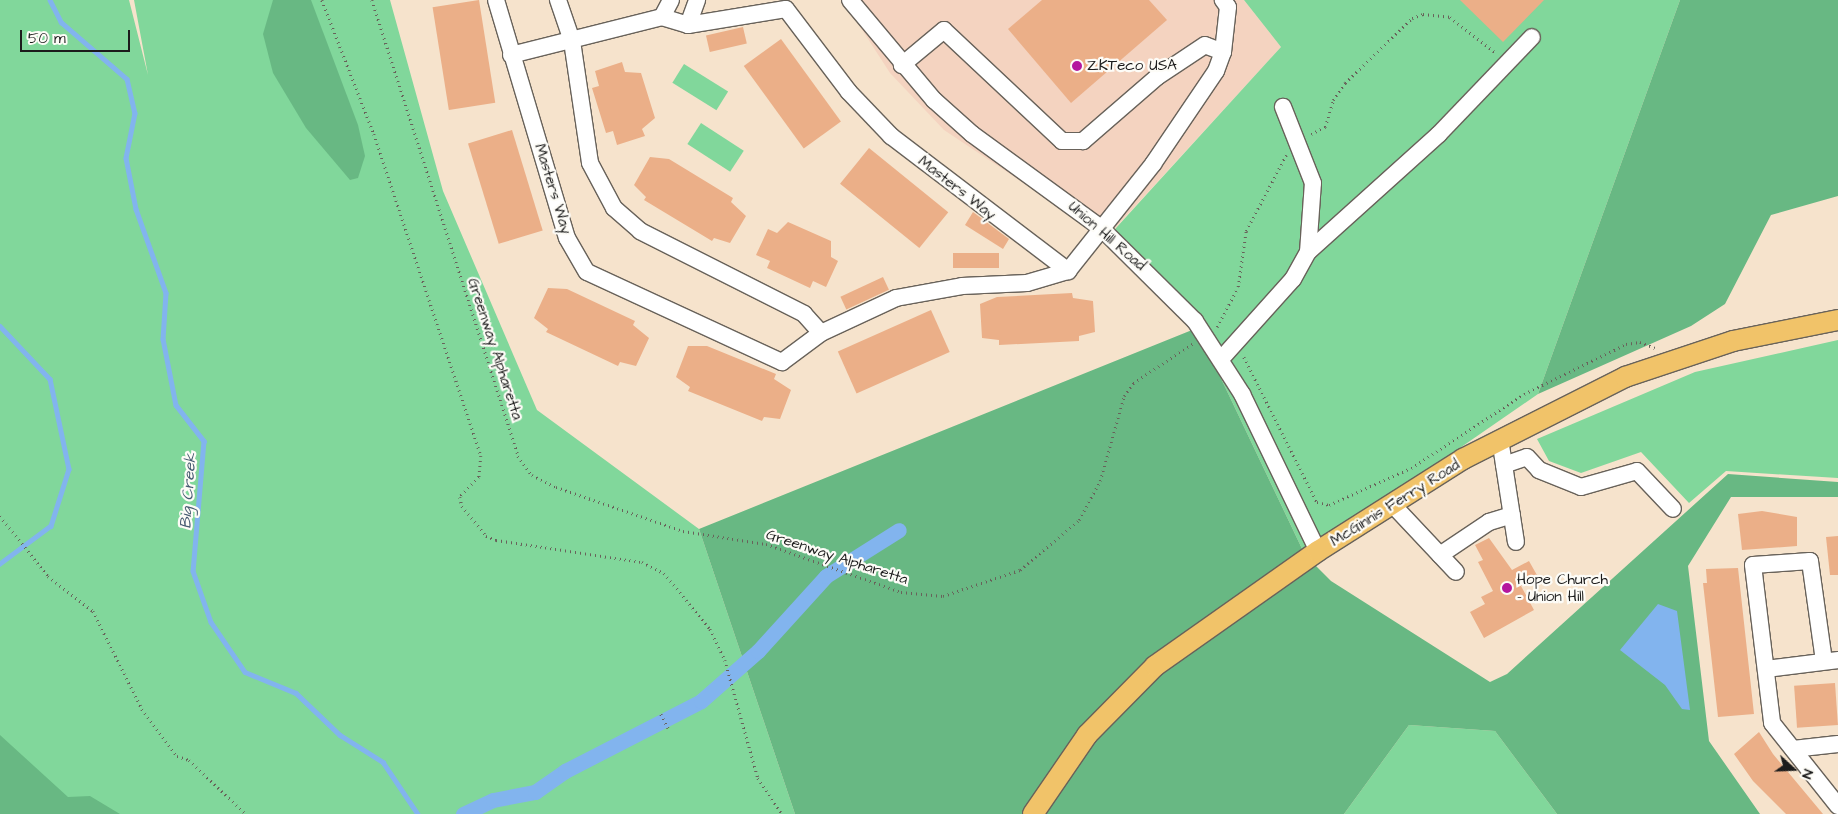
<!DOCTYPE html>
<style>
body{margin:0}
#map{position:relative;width:1838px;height:814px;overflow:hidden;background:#f6e3cc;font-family:"Architects Daughter",sans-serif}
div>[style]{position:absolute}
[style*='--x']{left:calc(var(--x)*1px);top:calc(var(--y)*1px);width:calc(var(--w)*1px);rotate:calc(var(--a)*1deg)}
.built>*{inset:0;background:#f4d3c0}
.green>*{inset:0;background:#81d79b;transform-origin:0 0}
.forest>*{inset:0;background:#68b883}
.water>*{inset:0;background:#82b4ee}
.stream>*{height:4.5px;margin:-2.25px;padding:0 2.25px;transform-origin:2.25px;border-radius:2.25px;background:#82b4ee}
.canal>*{height:15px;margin:-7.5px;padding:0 7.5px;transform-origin:7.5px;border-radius:7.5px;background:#82b4ee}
.building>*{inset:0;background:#ebaf88;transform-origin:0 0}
.path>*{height:2.5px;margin-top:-1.25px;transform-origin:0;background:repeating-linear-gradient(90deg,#68625a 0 1px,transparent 0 5px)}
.roads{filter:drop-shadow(1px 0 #68625a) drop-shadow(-1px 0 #68625a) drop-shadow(0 1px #68625a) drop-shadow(0 -1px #68625a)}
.minor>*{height:16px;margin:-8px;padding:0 8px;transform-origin:8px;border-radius:8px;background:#fff}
.major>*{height:20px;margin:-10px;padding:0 10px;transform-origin:10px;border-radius:10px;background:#f1c369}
.dots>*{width:14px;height:14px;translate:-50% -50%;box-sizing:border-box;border:2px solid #fdfcf7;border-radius:50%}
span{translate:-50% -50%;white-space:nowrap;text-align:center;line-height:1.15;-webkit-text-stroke:4.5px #fdfcf7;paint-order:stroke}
.poi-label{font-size:15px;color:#1c1c1c}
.left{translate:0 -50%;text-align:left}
.street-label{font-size:15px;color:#1c1c1c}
.water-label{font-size:16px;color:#455970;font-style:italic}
.north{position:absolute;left:1768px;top:744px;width:50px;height:50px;-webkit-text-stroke:4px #fdfcf7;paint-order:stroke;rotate:110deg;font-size:14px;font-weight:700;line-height:20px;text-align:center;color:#1c1c1c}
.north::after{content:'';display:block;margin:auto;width:18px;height:22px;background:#1c1c1c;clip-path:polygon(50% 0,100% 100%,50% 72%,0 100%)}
.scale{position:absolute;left:20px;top:30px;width:110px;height:22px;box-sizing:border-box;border:2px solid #1c1c1c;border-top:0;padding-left:6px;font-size:15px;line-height:18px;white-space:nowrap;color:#1c1c1c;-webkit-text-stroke:4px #fdfcf7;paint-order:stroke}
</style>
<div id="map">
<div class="built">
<i style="clip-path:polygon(862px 0,1244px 0,1281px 47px,1106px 238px,944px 130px,890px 73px,859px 25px)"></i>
</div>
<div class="green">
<i style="clip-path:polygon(0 0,129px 0,148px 75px,134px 0,390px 0,443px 191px,537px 410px,699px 529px,795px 814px,0 814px)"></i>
<i style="clip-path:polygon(1244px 0,1680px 0,1538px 394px,1305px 555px,1197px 328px,1106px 239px,1281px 47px)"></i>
<i style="left:684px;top:64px;width:52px;height:22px;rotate:32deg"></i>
<i style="left:701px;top:123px;width:51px;height:25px;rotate:33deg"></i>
<i style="clip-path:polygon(1838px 340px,1838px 478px,1726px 471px,1689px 503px,1641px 452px,1581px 473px,1549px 461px,1537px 439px,1695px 372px)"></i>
<i style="clip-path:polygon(1409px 725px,1495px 731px,1557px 814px,1344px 814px)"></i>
</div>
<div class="forest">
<i style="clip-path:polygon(273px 0,311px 0,358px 125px,365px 156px,358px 178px,350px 180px,306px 128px,273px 73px,263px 34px)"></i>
<i style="clip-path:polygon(1680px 0,1838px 0,1838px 196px,1771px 215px,1725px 304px,1691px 326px,1538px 394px)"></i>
<i style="clip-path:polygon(1197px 328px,1305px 555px,1331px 581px,1490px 682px,1507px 674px,1728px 474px,1838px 482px,1838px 497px,1731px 497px,1688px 566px,1709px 741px,1760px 814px,1557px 814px,1495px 731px,1409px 725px,1344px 814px,795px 814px,699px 529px)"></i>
<i style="clip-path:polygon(0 735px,68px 797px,90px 796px,120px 814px,0 814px)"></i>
</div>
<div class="water">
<i style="clip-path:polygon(1658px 604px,1677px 611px,1690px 710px,1682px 709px,1665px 685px,1620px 650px)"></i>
</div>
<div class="stream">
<i style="--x:50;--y:0;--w:25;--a:63"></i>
<i style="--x:61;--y:22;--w:87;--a:40.8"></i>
<i style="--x:127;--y:79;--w:35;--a:77"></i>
<i style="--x:135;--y:113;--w:46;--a:101.3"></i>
<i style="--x:126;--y:158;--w:52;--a:78.9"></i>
<i style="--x:136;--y:209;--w:89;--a:70.3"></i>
<i style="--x:166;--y:293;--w:46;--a:93.7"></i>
<i style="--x:163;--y:339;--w:67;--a:78.9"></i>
<i style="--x:176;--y:405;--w:46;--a:52.1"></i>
<i style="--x:204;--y:441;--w:130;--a:94.8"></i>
<i style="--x:193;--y:571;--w:54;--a:70.6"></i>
<i style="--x:211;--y:622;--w:60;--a:55.8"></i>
<i style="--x:245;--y:672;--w:55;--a:22.4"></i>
<i style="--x:296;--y:693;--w:61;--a:43.7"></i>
<i style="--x:340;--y:735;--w:51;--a:32.1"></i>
<i style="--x:383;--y:762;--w:63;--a:56.1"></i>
<i style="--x:0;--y:326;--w:73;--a:46.7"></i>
<i style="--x:50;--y:379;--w:92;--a:78.1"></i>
<i style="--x:69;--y:469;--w:60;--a:107.5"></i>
<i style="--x:51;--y:526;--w:64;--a:143.3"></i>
</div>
<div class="canal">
<i style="--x:463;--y:814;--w:33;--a:-25"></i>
<i style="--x:493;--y:800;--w:43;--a:-10.8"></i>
<i style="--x:535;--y:792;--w:37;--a:-35"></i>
<i style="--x:565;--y:771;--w:153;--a:-27.2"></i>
<i style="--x:701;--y:701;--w:76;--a:-41.3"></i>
<i style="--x:758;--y:651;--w:101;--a:-47.8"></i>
<i style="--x:826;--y:576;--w:86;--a:-32.2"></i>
</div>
<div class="building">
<i style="left:479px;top:0;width:104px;height:47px;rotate:81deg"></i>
<i style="clip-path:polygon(1042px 0,1149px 0,1167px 20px,1071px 103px,1008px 29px)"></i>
<i style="clip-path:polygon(1460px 0,1544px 0,1503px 42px)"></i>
<i style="left:743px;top:27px;width:17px;height:38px;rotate:77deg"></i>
<i style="left:781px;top:39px;width:102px;height:46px;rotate:54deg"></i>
<i style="clip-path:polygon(622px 62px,625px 72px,641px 73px,655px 118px,642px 129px,645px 136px,617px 145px,613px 131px,606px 133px,592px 88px,599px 86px,595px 71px)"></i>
<i style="left:512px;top:130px;width:105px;height:46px;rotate:73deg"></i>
<i style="left:869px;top:148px;width:102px;height:46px;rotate:39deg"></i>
<i style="clip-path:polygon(650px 157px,669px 159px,733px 198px,731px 202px,746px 216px,730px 243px,714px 238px,712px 241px,644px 200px,646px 197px,634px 185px)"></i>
<i style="clip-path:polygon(973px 212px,1009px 239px,1003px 249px,965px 225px)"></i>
<i style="clip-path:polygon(788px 222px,831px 241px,831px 257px,838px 261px,826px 287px,813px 281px,810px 288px,767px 268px,770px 261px,756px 255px,768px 229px,777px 233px)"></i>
<i style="left:999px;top:253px;width:15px;height:46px;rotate:90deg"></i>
<i style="left:883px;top:277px;width:14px;height:47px;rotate:65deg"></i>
<i style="clip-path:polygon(548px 288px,567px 289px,635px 321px,633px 325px,649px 338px,636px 366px,620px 362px,618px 366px,546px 332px,548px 329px,534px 318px)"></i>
<i style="clip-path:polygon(1072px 293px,1073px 298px,1093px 301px,1095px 332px,1079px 336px,1079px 341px,999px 345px,999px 340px,982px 338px,980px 304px,997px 297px)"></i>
<i style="left:931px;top:310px;width:46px;height:102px;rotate:66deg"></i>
<i style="clip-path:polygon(688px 346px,707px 346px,776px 374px,774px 379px,791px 390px,780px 419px,764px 417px,762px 421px,688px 391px,690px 387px,676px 377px)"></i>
<i style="clip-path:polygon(1762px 511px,1797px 517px,1797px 546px,1742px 550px,1738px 514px)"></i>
<i style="clip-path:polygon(1838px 536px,1838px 575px,1830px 575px,1826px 537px)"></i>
<i style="clip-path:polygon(1489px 538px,1512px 570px,1529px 561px,1538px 577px,1521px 586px,1534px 610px,1484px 638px,1470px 612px,1485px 604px,1481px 597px,1493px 591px,1478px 562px,1483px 560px,1475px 545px)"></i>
<i style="clip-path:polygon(1738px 568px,1754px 714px,1718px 717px,1703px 583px,1707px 583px,1706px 569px)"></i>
<i style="left:1835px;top:683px;width:42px;height:41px;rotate:86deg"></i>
<i style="clip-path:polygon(1759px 732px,1773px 754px,1823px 814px,1786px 814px,1753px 781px,1734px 754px)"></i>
</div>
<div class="path">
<i style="--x:322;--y:0;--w:144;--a:68.8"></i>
<i style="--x:374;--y:134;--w:339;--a:71.6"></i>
<i style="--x:481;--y:456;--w:21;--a:95"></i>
<i style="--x:479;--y:477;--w:28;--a:134"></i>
<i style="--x:460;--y:497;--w:9;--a:77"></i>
<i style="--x:462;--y:506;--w:38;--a:51"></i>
<i style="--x:486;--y:536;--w:11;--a:22"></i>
<i style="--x:496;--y:540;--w:148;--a:8.6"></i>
<i style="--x:642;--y:562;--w:25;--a:27"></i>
<i style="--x:664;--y:573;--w:72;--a:50.6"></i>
<i style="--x:710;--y:629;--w:34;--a:64"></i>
<i style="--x:725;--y:660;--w:123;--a:74.4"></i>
<i style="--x:758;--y:778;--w:43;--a:56.3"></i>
<i style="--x:372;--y:0;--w:479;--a:72.2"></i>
<i style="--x:518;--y:456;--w:24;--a:54"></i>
<i style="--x:532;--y:475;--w:27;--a:27"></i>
<i style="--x:556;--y:487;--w:134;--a:19.1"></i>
<i style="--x:683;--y:531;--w:84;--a:8.9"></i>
<i style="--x:766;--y:544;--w:143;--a:19.6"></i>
<i style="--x:901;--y:592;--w:42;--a:5.4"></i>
<i style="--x:943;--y:596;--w:81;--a:-18.7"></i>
<i style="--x:1020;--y:570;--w:77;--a:-40.3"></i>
<i style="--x:1079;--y:520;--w:44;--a:-61.7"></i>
<i style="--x:1100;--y:481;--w:88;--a:-74.2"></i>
<i style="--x:1124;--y:396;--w:16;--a:-55"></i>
<i style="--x:1133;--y:383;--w:71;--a:-33.5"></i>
<i style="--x:1311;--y:134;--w:16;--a:-27"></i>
<i style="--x:1325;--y:127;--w:28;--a:-73"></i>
<i style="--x:1333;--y:100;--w:21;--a:-55"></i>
<i style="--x:1345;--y:83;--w:93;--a:-44.1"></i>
<i style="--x:1412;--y:18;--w:12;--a:-20"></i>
<i style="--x:1423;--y:14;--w:27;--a:6"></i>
<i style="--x:1450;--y:17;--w:58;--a:38"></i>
<i style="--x:1217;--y:327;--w:45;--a:-62.3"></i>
<i style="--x:1238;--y:287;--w:57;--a:-81.9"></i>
<i style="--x:1246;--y:231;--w:86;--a:-62.2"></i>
<i style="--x:1244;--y:357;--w:162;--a:63.3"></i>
<i style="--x:1317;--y:502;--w:12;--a:14"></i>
<i style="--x:1329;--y:505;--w:90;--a:-24.3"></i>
<i style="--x:1411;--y:468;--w:135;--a:-33.2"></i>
<i style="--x:1524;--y:394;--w:114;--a:-26.1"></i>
<i style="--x:1626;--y:344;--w:14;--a:-8"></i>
<i style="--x:1640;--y:342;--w:16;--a:22"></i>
<i style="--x:0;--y:516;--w:77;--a:51.3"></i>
<i style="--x:48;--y:576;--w:57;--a:37.9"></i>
<i style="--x:93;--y:611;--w:110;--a:63.4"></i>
<i style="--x:142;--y:709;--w:59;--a:53.3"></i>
<i style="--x:177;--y:756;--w:13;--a:18"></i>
<i style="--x:189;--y:760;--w:79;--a:43.5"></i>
<i style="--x:661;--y:714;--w:16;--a:63"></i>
</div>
<div class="roads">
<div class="minor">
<i style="--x:496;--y:0;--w:248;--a:73.4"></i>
<i style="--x:567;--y:238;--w:39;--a:60"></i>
<i style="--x:587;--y:272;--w:215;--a:24.8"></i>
<i style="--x:782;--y:362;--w:49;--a:-36.6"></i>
<i style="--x:821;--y:333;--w:83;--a:-25"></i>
<i style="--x:896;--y:298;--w:67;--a:-10.3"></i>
<i style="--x:962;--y:286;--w:65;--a:-2.6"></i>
<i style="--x:1027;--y:283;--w:43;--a:-16.3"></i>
<i style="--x:1068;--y:271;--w:137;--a:-51.5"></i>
<i style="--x:1153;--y:164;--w:112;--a:-55.9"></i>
<i style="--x:1216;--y:71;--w:20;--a:-70"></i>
<i style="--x:1223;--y:52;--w:19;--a:-159"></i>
<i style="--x:1205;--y:45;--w:58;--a:146.3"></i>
<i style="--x:1157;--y:77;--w:98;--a:139.1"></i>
<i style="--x:1083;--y:141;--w:21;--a:180"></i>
<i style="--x:1062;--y:141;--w:162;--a:-136.8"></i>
<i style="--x:944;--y:30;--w:55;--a:140.2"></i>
<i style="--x:558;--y:0;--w:43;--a:71.1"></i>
<i style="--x:572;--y:41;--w:123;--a:81.6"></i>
<i style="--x:590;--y:163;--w:51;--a:61.9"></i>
<i style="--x:614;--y:208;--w:35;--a:41"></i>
<i style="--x:640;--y:231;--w:184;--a:26.8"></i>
<i style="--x:804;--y:314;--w:25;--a:48"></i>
<i style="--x:850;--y:0;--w:131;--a:50"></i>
<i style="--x:934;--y:100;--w:51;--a:41.8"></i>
<i style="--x:972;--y:134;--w:160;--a:36.1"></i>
<i style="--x:1101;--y:228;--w:132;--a:44.7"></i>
<i style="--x:1195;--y:321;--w:87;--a:57.2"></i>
<i style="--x:1242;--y:394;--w:174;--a:64.2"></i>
<i style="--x:662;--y:17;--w:19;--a:-62"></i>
<i style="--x:688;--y:25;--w:27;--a:-70"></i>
<i style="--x:1223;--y:52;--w:45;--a:-83.7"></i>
<i style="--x:1228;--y:7;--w:9;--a:-126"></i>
<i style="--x:511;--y:55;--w:156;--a:-14.1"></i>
<i style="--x:662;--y:17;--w:27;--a:17"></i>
<i style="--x:688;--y:25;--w:99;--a:-9.3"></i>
<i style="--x:786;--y:9;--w:104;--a:52.8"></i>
<i style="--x:849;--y:92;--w:61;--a:46.3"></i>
<i style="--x:891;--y:136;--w:223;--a:37.3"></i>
<i style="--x:1308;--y:252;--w:176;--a:-42"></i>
<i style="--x:1439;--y:134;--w:134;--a:-46.2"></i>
<i style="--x:1222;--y:358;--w:106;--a:-48.1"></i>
<i style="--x:1293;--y:279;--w:31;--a:-61"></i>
<i style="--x:1308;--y:252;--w:69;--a:-85.9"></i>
<i style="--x:1313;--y:183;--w:82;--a:-111.5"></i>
<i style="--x:1500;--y:439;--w:104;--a:81.2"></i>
<i style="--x:1504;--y:465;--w:24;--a:-19"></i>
<i style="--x:1527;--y:457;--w:18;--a:47"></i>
<i style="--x:1539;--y:470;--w:45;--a:22"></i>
<i style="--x:1581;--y:487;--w:58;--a:-15.9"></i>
<i style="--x:1637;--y:471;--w:52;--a:46.5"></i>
<i style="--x:1392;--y:504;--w:93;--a:46.7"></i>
<i style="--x:1440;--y:555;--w:59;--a:-34"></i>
<i style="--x:1489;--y:522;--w:24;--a:-17"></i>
<i style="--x:1824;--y:661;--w:101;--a:-98"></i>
<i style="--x:1810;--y:561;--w:57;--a:176"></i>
<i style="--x:1753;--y:565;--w:159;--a:83.1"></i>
<i style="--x:1772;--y:723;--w:106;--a:51.5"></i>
<i style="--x:1766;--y:669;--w:73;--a:-7.1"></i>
<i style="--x:1793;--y:749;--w:45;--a:-6.3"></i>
</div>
<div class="major">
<i style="--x:1033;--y:814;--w:96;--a:-55.6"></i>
<i style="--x:1087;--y:735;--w:97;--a:-45.4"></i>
<i style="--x:1155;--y:666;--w:199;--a:-35.2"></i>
<i style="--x:1318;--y:551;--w:172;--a:-32.4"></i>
<i style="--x:1463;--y:459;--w:182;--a:-26.8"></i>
<i style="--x:1625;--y:377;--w:114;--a:-18.4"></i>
<i style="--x:1733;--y:341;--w:107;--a:-11.3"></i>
</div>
</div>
<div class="dots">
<i style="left:1077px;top:66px;background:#b5179e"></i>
<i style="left:1507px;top:588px;background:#b5179e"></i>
</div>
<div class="poi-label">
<span class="left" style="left:1087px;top:66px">ZKTeco USA</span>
<span class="left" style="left:1517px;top:588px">Hope Church<br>- Union Hill</span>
</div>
<div class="street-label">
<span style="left:957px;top:188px;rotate:38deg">Masters Way</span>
<span style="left:553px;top:189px;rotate:73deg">Masters Way</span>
<span style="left:1107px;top:236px;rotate:41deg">Union Hill Road</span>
<span style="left:495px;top:349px;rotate:72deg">Greenway Alpharetta</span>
<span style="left:1395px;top:503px;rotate:-32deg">McGinnis Ferry Road</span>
<span style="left:837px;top:557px;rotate:18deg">Greenway Alpharetta</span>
</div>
<div class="water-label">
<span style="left:188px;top:491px;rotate:-86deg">Big Creek</span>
</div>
<div class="north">N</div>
<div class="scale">50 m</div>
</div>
